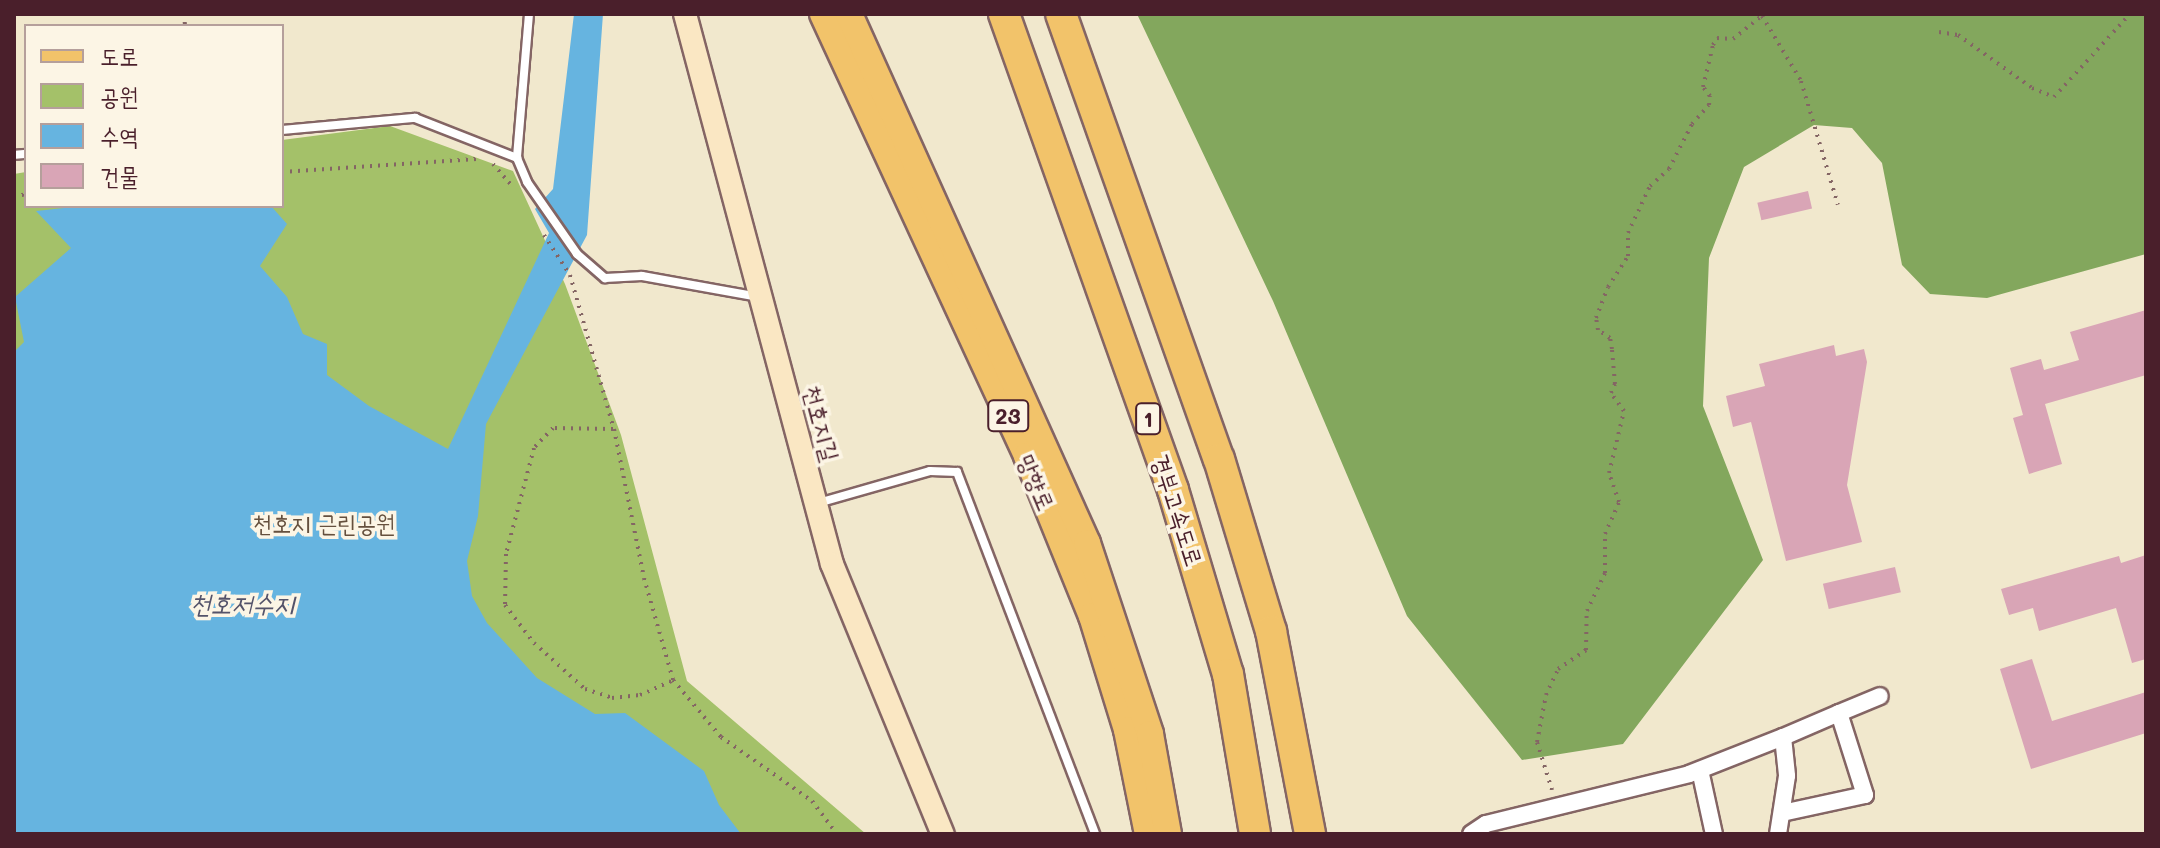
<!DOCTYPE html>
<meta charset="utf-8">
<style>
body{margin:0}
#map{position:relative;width:2160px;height:848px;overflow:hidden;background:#f1e8cd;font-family:Mali,"Poor Story",sans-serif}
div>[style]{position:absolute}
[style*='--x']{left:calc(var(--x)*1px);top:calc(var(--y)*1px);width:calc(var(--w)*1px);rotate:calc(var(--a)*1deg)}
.green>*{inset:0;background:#a4c169}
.forest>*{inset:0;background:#83a75d}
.water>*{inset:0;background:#66b4e0}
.building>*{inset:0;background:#d9a5b6;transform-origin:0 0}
.path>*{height:4px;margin-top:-2px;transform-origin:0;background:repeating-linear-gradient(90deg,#846564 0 2px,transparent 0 8px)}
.roads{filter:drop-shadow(2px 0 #846564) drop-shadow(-2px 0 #846564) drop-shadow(0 2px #846564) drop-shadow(0 -2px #846564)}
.lane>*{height:8px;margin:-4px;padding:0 4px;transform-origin:4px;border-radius:4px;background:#fff}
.street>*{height:16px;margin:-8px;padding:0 8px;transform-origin:8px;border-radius:8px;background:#fff}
.secondary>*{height:22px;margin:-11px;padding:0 11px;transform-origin:11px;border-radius:11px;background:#fae7c3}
.primary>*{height:26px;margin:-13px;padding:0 13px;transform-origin:13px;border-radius:13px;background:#f2c36a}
.highway>*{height:30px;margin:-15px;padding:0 15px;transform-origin:15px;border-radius:15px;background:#f2c36a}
span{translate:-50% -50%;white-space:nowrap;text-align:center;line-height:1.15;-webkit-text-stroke:7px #fcf5e5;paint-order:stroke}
.shield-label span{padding:2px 6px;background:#fcf5e5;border:2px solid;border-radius:6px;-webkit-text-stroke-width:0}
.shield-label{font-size:22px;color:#4a1f2b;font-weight:700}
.street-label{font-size:24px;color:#4a1f2b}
.park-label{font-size:24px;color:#65503e}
.water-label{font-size:26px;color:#54536a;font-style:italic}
.frame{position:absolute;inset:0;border:16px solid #4a1f2b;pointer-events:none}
.legend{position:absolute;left:24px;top:24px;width:260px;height:184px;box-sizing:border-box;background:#fcf5e5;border:2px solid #b59f9b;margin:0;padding:10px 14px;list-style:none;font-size:24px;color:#4a1f2b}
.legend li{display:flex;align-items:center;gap:16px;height:40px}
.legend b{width:40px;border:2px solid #b59f9b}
</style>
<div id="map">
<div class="green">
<i style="clip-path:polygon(390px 126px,513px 171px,565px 284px,621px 435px,687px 681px,866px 834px,14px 834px,14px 174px,26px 172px,26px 206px,282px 206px,282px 140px)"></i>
</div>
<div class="forest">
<i style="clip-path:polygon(1137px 14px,2146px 14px,2146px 254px,1987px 298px,1930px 294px,1902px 265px,1882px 163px,1852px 128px,1814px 125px,1744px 167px,1709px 258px,1703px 406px,1763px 560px,1623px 744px,1522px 760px,1407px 616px,1273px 301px)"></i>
</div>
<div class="water">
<i style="clip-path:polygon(574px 14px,603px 14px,587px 235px,486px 424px,478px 516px,467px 561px,472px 596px,487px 623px,537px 678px,595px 714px,625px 713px,704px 771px,719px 805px,741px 834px,14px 834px,14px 352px,24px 342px,15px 297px,71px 248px,36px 211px,83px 206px,271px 206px,287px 224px,260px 266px,287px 297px,303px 334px,327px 344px,327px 375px,369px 406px,448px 449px,549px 233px,535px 209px,553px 189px)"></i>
</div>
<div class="building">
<i style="left:1808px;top:191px;width:18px;height:52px;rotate:77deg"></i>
<i style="clip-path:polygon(2146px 310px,2146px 375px,2045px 404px,2062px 464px,2029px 474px,2013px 418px,2023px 415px,2010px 368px,2041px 359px,2044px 370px,2079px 360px,2070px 332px)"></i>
<i style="clip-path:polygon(1834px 345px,1836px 356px,1864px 349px,1867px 362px,1847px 485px,1862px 542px,1786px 561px,1751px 422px,1733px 427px,1726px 396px,1765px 386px,1759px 364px)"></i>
<i style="clip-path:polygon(2146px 555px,2146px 659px,2132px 663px,2116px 608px,2039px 631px,2033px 608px,2009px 615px,2001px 589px,2119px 556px,2121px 563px)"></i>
<i style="left:1895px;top:567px;width:26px;height:74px;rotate:77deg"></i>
<i style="clip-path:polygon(2032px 659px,2052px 721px,2146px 692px,2146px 733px,2031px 769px,2000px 669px)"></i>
</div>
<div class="path">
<i style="--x:184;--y:14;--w:12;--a:85"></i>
<i style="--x:1762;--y:16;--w:76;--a:59"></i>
<i style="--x:1801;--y:81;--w:129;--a:73.4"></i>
<i style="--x:1939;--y:32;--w:19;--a:9"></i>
<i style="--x:1958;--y:35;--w:91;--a:35.6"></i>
<i style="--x:2032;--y:88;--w:24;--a:22"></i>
<i style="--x:2054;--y:97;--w:113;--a:-47.5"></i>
<i style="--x:493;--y:164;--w:30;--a:49"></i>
<i style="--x:282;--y:172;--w:195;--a:-3.8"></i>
<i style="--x:14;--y:197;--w:12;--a:-14"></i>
<i style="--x:544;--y:235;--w:48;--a:57"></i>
<i style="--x:570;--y:275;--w:160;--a:74.1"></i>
<i style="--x:614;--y:429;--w:152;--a:78.6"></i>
<i style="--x:644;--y:578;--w:106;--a:74.1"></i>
<i style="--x:613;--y:429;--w:60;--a:-179"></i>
<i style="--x:553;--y:428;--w:28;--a:134"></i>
<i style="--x:534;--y:448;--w:110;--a:104.8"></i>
<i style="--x:506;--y:554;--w:51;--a:91.1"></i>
<i style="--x:505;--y:605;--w:48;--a:52.7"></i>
<i style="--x:534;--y:643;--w:69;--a:42"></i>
<i style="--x:585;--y:689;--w:28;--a:18"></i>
<i style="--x:612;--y:698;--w:28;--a:-6"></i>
<i style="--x:640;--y:695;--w:36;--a:-24"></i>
<i style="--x:673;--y:680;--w:75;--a:49.9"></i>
<i style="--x:721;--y:737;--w:111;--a:35.1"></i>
<i style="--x:812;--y:801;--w:41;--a:52.9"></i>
<i style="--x:1552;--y:790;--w:50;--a:-107.4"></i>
<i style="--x:1537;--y:742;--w:48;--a:-79.2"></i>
<i style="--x:1546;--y:695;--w:29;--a:-65"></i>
<i style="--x:1558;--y:669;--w:34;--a:-34"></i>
<i style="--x:1586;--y:650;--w:39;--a:-89"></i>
<i style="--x:1587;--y:611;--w:42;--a:-64.7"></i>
<i style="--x:1605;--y:573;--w:39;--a:-90"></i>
<i style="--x:1605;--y:534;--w:35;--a:-66"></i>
<i style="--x:1619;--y:502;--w:31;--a:-109"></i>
<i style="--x:1609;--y:473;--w:64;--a:-76.4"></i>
<i style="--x:1624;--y:411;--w:22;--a:-126"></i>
<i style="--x:1611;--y:393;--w:10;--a:-66"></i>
<i style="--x:1615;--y:384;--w:35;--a:-95"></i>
<i style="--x:1612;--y:349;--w:11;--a:-100"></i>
<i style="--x:1610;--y:338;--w:14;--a:-146"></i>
<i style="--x:1598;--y:330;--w:12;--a:-99"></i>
<i style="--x:1596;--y:318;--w:33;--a:-69"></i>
<i style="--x:1608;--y:287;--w:37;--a:-57"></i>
<i style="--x:1628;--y:256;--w:23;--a:-90"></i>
<i style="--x:1628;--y:233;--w:52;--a:-64.9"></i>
<i style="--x:1650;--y:186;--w:25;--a:-42"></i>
<i style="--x:1669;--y:169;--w:51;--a:-62.9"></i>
<i style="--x:1692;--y:124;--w:25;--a:-48"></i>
<i style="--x:1709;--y:105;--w:9;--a:-84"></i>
<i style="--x:1710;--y:96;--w:11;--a:-128"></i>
<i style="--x:1703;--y:87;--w:43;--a:-76.6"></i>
<i style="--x:1713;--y:45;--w:8;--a:-60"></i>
<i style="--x:1717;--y:38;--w:16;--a:4"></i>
<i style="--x:1733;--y:39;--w:40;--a:-39"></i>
</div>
<div class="roads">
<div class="lane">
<i style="--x:529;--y:14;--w:144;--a:94.8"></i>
<i style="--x:517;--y:158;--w:26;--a:67"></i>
<i style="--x:527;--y:182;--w:88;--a:55.2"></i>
<i style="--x:577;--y:254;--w:37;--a:41"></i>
<i style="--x:605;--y:278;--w:37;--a:-3"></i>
<i style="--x:642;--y:276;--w:119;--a:10.2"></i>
<i style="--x:282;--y:130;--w:134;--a:-5.2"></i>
<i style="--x:415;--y:118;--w:110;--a:21.4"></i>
<i style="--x:14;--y:155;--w:12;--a:-5"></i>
<i style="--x:818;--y:503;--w:116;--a:-15.9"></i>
<i style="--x:930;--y:471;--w:27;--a:2"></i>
<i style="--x:957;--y:472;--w:387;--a:69.1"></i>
</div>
<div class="street">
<i style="--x:1839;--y:713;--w:44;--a:-22.5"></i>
<i style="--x:1700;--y:770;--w:66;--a:77.7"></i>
<i style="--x:1782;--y:813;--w:85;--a:-12.2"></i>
<i style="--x:1865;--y:795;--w:86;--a:-107.6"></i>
<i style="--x:1839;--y:713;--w:61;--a:156.8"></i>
<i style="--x:1471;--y:834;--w:18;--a:-34"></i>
<i style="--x:1486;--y:824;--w:209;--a:-13.8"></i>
<i style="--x:1689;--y:774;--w:101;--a:-21.5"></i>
<i style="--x:1783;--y:737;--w:39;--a:84"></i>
<i style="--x:1787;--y:776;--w:59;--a:98.8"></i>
</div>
<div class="secondary">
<i style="--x:685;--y:14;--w:569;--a:75.04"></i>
<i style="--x:832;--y:564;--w:292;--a:67.7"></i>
</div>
<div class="primary">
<i style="--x:823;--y:14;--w:487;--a:65.2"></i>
<i style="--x:1027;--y:456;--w:173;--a:67.9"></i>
<i style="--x:1092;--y:616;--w:119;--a:72.9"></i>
<i style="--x:1127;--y:730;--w:106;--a:78.6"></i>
<i style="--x:849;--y:14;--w:580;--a:65.78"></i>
<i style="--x:1087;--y:543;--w:201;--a:71.7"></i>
<i style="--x:1150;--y:734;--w:102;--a:79.8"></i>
</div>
<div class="highway">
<i style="--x:1004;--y:14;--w:505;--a:70.45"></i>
<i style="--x:1173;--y:490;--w:192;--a:73.4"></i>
<i style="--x:1228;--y:674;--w:162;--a:80.4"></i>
<i style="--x:1061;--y:14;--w:472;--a:70.5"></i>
<i style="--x:1219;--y:459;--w:180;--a:73.2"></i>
<i style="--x:1271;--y:631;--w:207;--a:79.1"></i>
</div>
</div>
<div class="shield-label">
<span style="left:1008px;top:416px">23</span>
<span style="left:1148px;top:419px">1</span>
</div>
<div class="street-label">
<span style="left:822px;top:423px;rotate:75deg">천호지길</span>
<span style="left:1037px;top:482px;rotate:67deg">망향로</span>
<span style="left:1178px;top:510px;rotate:72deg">경부고속도로</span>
</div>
<div class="park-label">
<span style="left:324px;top:523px">천호지 근린공원</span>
</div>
<div class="water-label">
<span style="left:242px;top:604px">천호저수지</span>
</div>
<div class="frame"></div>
<ul class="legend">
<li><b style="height:10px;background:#f2c36a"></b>도로</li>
<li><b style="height:22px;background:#a4c169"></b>공원</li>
<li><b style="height:22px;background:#66b4e0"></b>수역</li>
<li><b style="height:22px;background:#d9a5b6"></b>건물</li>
</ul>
</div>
